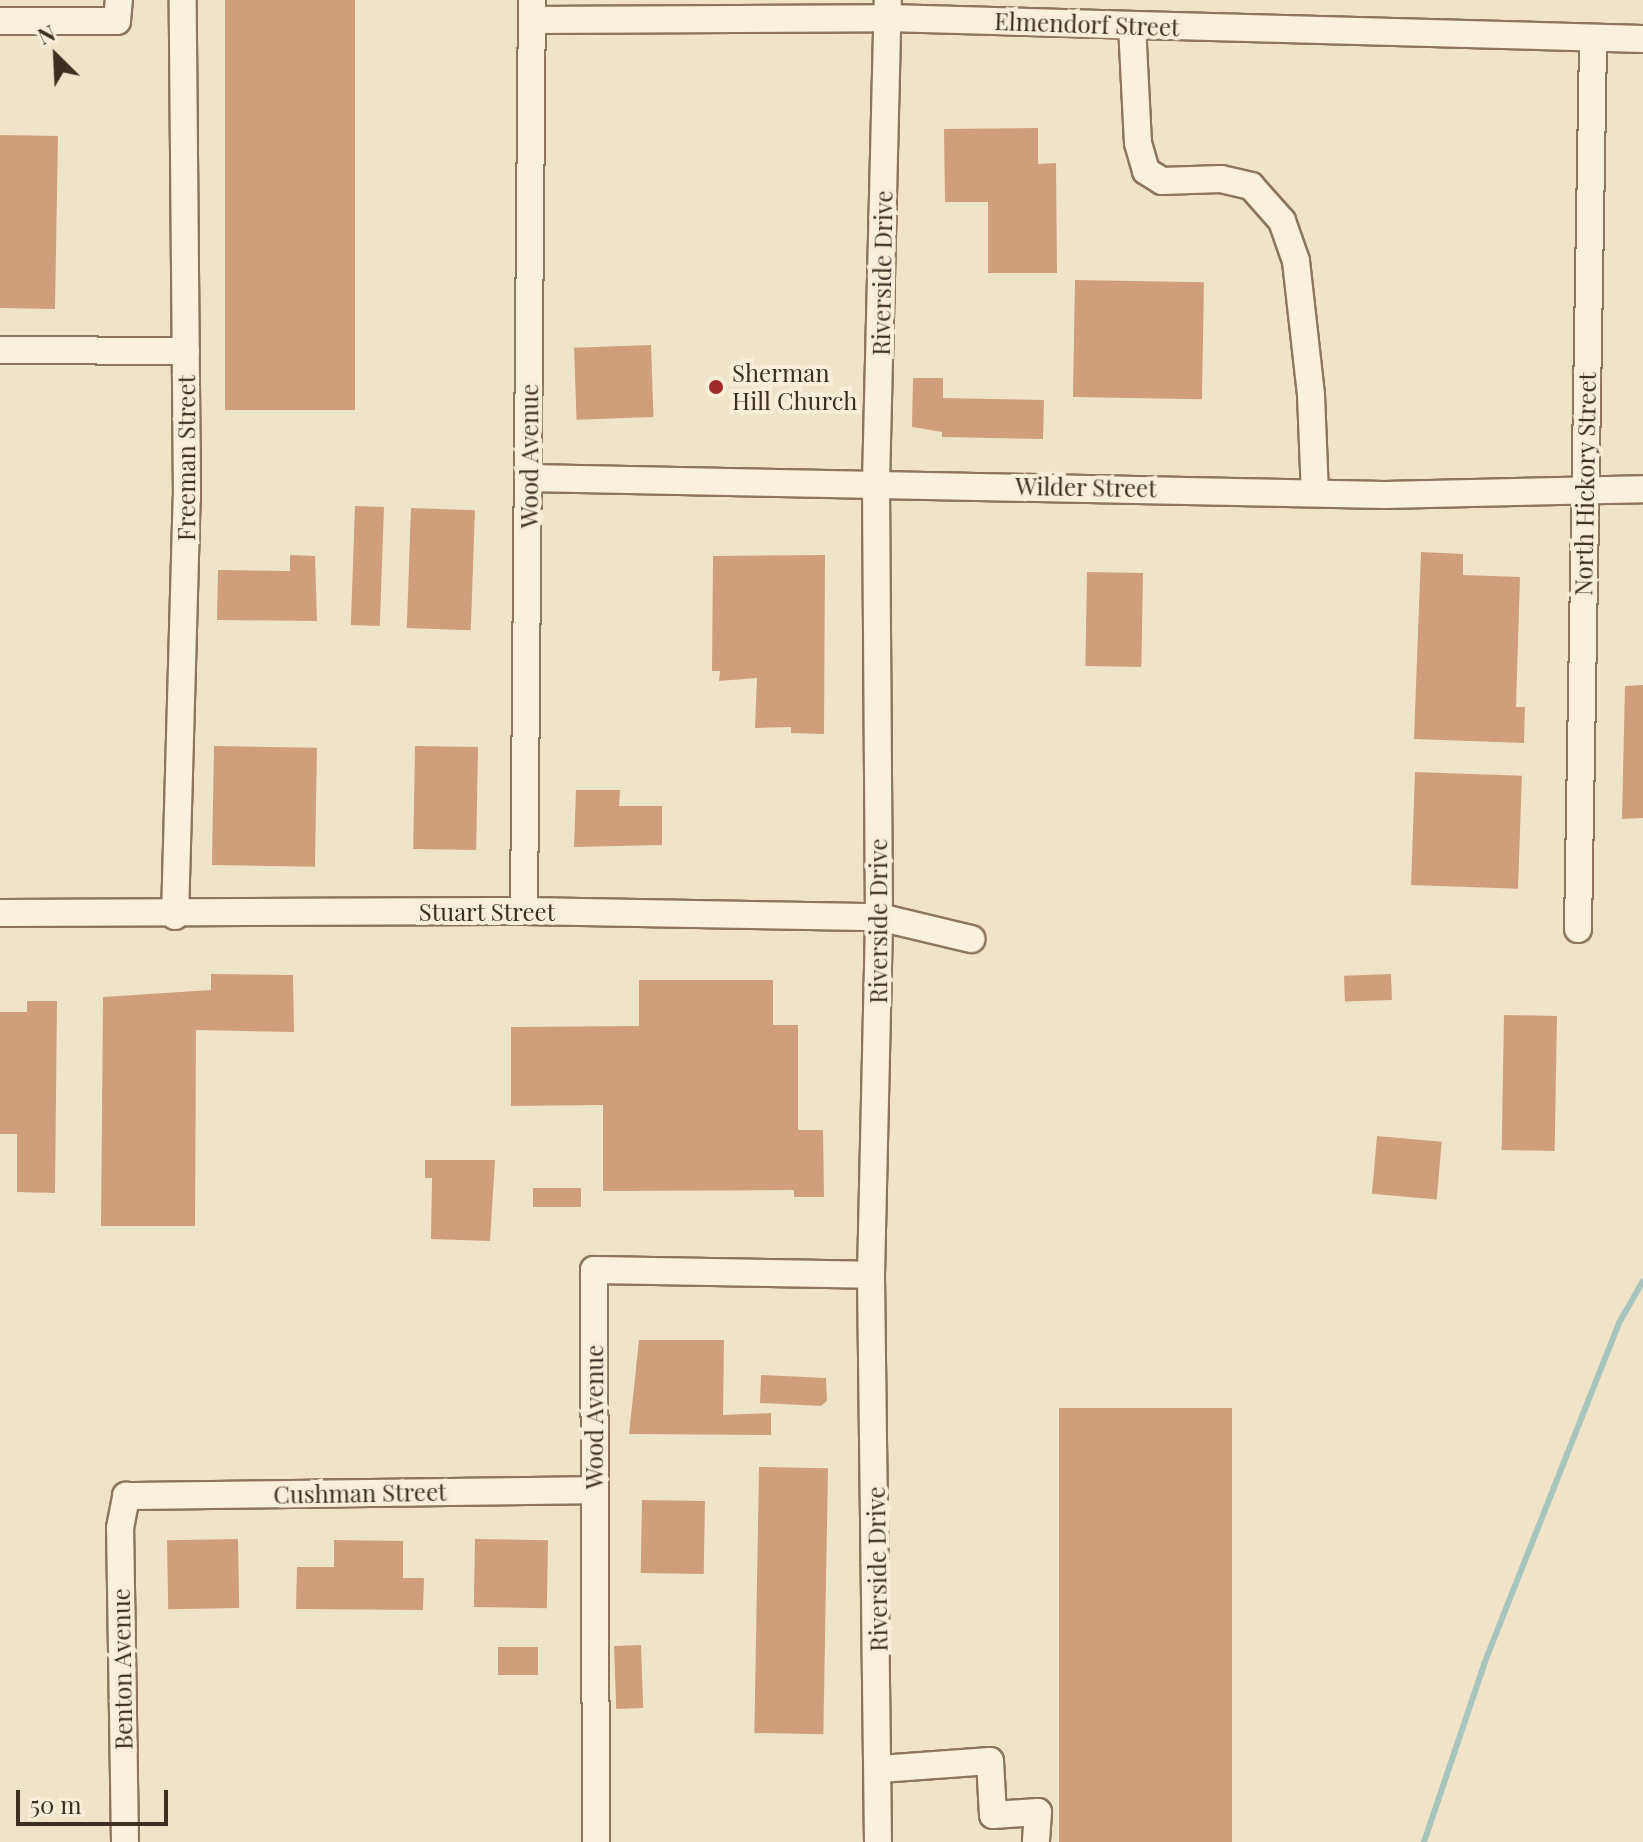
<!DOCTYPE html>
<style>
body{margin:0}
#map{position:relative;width:1643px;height:1842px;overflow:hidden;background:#f0e4c8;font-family:"Playfair Display",serif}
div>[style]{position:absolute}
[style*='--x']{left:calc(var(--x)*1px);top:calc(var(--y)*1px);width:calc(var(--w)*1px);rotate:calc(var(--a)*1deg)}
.stream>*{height:6px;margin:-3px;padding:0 3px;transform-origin:3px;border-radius:3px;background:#a9c4bc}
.building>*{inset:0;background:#cf9f7d;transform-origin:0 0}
.roads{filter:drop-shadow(2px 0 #8d765c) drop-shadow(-2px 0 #8d765c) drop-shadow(0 2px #8d765c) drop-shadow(0 -2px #8d765c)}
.minor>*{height:26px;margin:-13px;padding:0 13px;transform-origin:13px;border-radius:13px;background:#faf1dc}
.dots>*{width:22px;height:22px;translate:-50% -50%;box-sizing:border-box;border:4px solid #f7eed8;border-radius:50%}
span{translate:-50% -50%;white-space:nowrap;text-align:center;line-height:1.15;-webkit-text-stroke:8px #f7eed8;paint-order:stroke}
.street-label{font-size:24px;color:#3d2e20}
.poi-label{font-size:24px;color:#3d2e20}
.left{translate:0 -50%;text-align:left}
.north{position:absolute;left:16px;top:16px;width:80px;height:80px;-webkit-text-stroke:6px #f7eed8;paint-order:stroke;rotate:336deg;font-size:22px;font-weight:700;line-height:32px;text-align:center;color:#3d2e20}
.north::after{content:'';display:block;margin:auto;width:28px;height:36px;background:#3d2e20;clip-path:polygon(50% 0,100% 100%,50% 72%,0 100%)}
.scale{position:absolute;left:16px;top:1790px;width:152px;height:36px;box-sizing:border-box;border:4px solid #3d2e20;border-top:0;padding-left:10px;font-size:24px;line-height:28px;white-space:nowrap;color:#3d2e20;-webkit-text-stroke:6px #f7eed8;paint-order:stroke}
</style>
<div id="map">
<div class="stream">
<i style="--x:1424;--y:1842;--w:193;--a:-71.3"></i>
<i style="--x:1486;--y:1659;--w:361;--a:-68.4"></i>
<i style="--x:1619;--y:1323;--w:48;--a:-60.3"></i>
</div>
<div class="building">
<i style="left:225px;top:0;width:130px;height:410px"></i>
<i style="clip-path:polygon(1038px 128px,1038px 164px,1056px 163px,1057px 273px,988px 273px,988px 202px,945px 202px,944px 129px)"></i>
<i style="left:0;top:135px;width:58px;height:173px;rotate:1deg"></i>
<i style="left:1075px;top:280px;width:129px;height:117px;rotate:1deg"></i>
<i style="left:651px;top:345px;width:72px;height:77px;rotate:88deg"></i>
<i style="clip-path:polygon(913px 378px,943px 378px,943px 398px,1044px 400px,1043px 439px,942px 437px,942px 432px,912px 427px)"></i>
<i style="left:355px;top:506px;width:29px;height:119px;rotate:2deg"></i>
<i style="left:411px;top:508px;width:64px;height:120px;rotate:2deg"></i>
<i style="clip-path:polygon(1421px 552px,1463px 554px,1463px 575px,1520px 577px,1516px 707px,1525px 707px,1524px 743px,1414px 739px)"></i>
<i style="clip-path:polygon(290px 555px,315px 556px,317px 621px,217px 620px,218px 570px,290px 571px)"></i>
<i style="clip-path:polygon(825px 555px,824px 734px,791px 733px,791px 727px,755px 728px,757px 678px,719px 681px,720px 671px,712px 671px,713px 556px)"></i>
<i style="left:1087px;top:572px;width:56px;height:94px;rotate:1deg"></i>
<i style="clip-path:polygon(1643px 685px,1643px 818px,1622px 819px,1625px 686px)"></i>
<i style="left:214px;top:746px;width:103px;height:119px;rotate:1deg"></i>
<i style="left:415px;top:746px;width:63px;height:103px;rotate:1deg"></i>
<i style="left:1415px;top:772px;width:107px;height:113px;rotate:2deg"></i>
<i style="clip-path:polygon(576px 790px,620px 790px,619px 806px,662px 806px,662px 845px,574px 847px)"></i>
<i style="clip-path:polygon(211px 974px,293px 975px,294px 1032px,196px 1030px,195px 1226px,101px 1226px,103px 997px,211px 990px)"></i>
<i style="left:1391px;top:974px;width:26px;height:47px;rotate:88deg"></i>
<i style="clip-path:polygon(639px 980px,773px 980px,773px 1025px,798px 1025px,798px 1130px,823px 1130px,824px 1197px,794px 1197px,794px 1190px,603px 1191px,603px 1105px,511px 1106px,511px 1027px,639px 1026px)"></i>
<i style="clip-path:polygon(27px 1001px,57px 1001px,55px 1193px,17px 1192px,17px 1134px,0 1134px,0 1012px,27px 1012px)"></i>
<i style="left:1504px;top:1015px;width:53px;height:135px;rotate:1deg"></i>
<i style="left:1377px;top:1136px;width:65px;height:58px;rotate:5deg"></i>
<i style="clip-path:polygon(425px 1160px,495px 1160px,490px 1241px,431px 1239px,432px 1178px,425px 1178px)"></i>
<i style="left:533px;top:1188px;width:48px;height:19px"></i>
<i style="clip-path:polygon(639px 1340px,724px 1340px,723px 1415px,771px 1413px,771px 1435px,629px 1434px)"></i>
<i style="clip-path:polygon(761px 1375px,826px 1378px,827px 1401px,821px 1406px,760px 1403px)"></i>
<i style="left:1059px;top:1408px;width:173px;height:434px"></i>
<i style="left:759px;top:1467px;width:69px;height:266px;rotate:1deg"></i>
<i style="left:642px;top:1500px;width:63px;height:73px;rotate:1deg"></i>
<i style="left:238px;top:1539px;width:69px;height:71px;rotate:89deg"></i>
<i style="left:475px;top:1539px;width:73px;height:68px;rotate:1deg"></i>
<i style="clip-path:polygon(334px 1540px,403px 1541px,403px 1578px,424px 1578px,423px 1610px,296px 1609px,297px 1567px,334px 1567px)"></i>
<i style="left:641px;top:1645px;width:63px;height:27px;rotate:88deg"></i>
<i style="left:538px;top:1647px;width:28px;height:40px;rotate:90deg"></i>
</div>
<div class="roads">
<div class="minor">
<i style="--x:532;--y:20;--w:356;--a:-0.3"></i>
<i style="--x:888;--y:18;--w:755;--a:1.59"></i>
<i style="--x:1;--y:21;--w:116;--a:0"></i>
<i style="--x:117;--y:21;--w:21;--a:-85"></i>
<i style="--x:1132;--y:25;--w:118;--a:87.1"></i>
<i style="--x:1138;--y:143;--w:29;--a:74"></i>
<i style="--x:1146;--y:171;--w:19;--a:32"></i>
<i style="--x:1162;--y:181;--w:59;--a:-1.9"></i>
<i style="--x:1221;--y:179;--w:31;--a:13"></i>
<i style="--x:1251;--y:186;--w:47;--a:48.5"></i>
<i style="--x:1282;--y:221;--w:42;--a:70.7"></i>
<i style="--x:1296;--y:261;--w:135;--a:83.6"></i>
<i style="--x:1311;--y:395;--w:98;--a:87.7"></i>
<i style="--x:0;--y:350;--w:186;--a:0.3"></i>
<i style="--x:529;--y:478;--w:856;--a:1.14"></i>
<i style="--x:1385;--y:495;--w:258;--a:-1.3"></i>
<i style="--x:524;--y:911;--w:911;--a:-89.5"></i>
<i style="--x:0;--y:913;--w:524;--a:-0.22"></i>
<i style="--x:524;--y:911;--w:355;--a:1"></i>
<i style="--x:879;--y:917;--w:95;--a:13.4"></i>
<i style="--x:175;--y:916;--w:418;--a:-88.4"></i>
<i style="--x:187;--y:498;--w:498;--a:-90.5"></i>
<i style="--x:1578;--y:929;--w:890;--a:-89.03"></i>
<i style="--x:880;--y:1769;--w:110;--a:-4.2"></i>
<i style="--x:990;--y:1761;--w:54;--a:86.8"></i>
<i style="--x:993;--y:1815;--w:45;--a:-3.8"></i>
<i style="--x:1038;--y:1812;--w:30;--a:94"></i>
<i style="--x:125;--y:1842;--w:314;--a:-90.9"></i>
<i style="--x:120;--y:1528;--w:33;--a:-79"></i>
<i style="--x:126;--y:1496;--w:468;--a:-0.7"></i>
<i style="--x:596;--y:1842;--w:572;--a:-90.2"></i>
<i style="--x:594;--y:1270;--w:277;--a:1"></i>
<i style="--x:878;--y:1842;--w:567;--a:-90.71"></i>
<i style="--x:871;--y:1275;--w:358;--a:-88.7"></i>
<i style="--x:879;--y:917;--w:435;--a:-90.4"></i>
<i style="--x:876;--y:482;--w:482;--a:-88.6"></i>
</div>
</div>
<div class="dots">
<i style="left:716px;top:387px;background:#9e2a2b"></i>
</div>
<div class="street-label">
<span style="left:1087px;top:24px;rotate:2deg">Elmendorf Street</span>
<span style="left:882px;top:273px;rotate:-89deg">Riverside Drive</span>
<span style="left:529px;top:456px;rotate:-90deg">Wood Avenue</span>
<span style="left:186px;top:458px;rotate:-90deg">Freeman Street</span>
<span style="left:1585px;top:484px;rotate:-89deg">North Hickory Street</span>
<span style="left:1086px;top:487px;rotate:1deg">Wilder Street</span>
<span style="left:487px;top:912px">Stuart Street</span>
<span style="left:878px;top:921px;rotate:-90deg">Riverside Drive</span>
<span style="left:594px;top:1417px;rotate:-90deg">Wood Avenue</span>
<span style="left:360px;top:1493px;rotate:-1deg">Cushman Street</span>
<span style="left:877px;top:1569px;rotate:-91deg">Riverside Drive</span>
<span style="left:122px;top:1669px;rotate:-91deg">Benton Avenue</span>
</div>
<div class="poi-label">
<span class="left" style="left:732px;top:387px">Sherman<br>Hill Church</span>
</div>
<div class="north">N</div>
<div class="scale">50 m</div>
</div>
